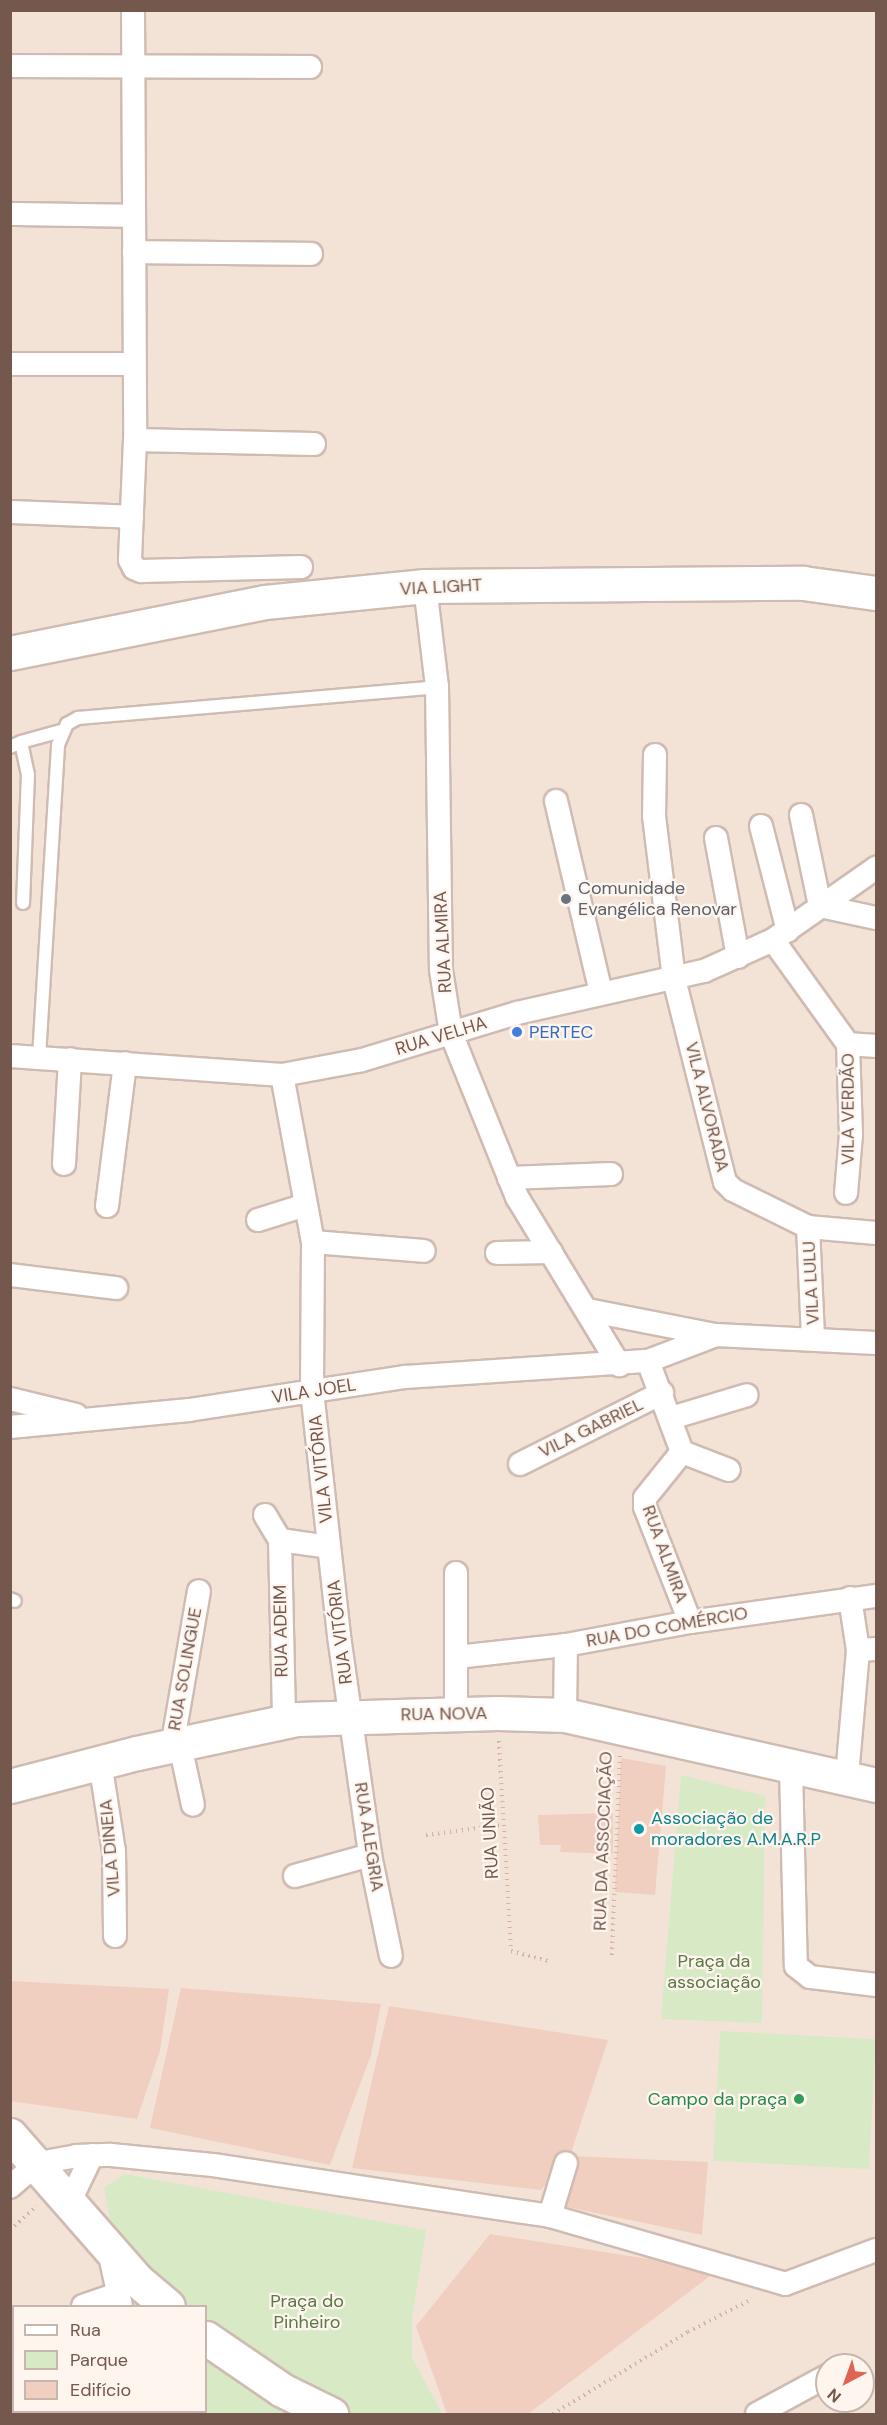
<!DOCTYPE html>
<meta charset="utf-8">
<style>
body{margin:0}
#map{position:relative;width:887px;height:2425px;overflow:hidden;background:#fbf2e8;font-family:"DM Sans",sans-serif}
div>[style]{position:absolute}
[style*='--x']{left:calc(var(--x)*1px);top:calc(var(--y)*1px);width:calc(var(--w)*1px);rotate:calc(var(--a)*1deg)}
.residential>*{inset:0;background:#f3e3d6}
.green>*{inset:0;background:#d8e9c6;transform-origin:0 0}
.building>*{inset:0;background:#f0cfc0}
.path>*{height:4px;margin-top:-2px;transform-origin:0;background:repeating-linear-gradient(90deg,#d5b2a3 0 1.5px,transparent 0 6px)}
.roads{filter:drop-shadow(2px 0 #cfbbb1) drop-shadow(-2px 0 #cfbbb1) drop-shadow(0 2px #cfbbb1) drop-shadow(0 -2px #cfbbb1)}
.lane>*{height:12px;margin:-6px;padding:0 6px;transform-origin:6px;border-radius:6px;background:#fff}
.street>*{height:22px;margin:-11px;padding:0 11px;transform-origin:11px;border-radius:11px;background:#fff}
.secondary>*{height:33px;margin:-16.5px;padding:0 16.5px;transform-origin:16.5px;border-radius:16.5px;background:#fff}
.dots>*{width:16px;height:16px;translate:-50% -50%;box-sizing:border-box;border:3px solid #fef6ee;border-radius:50%}
span{translate:-50% -50%;white-space:nowrap;text-align:center;line-height:1.15;-webkit-text-stroke:4.5px #fef6ee;paint-order:stroke}
.street-label{font-size:18px;color:#74574d}
.worship-label{font-size:18px;color:#5b616d}
.left{translate:0 -50%;text-align:left}
.shop-label{font-size:18px;color:#366cbe}
.culture-label{font-size:18px;color:#0d838f}
.park-label{font-size:18px;color:#5a7945}
.leisure-label{font-size:18px;color:#27864d}
.right{translate:-100% -50%;text-align:right}
.frame{position:absolute;inset:0;border:12px solid #74574d;pointer-events:none}
.legend{position:absolute;left:12px;top:2305px;width:195px;height:108px;box-sizing:border-box;background:#fef6ee;border:2px solid #c7b6ae;margin:0;padding:8px 10px;list-style:none;font-size:18px;color:#74574d}
.legend li{display:flex;align-items:center;gap:12px;height:30px}
.legend b{width:30px;border:2px solid #c7b6ae}
.north{position:absolute;left:815px;top:2353px;width:60px;height:60px;box-sizing:border-box;background:#fef6ee;border:2px solid #c7b6ae;border-radius:50%;rotate:221deg;font-size:16px;font-weight:700;line-height:24px;text-align:center;color:#74574d}
.north::after{content:'';display:block;margin:auto;width:21px;height:27px;background:#df6453;clip-path:polygon(50% 0,100% 100%,50% 72%,0 100%)}
</style>
<div id="map">
<div class="residential">
<i style="clip-path:polygon(evenodd,11px 11px,876px 11px,876px 2414px,11px 2414px,11px 11px,14px 2306px,206px 2306px,206px 2412px,14px 2412px,14px 2306px,11px 11px,827px 2365px,863px 2365px,863px 2401px,827px 2401px,827px 2365px)"></i>
</div>
<div class="green">
<i style="clip-path:polygon(681px 1775px,765px 1796px,762px 2023px,661px 2019px)"></i>
<i style="left:720px;top:2031px;width:156px;height:130px;rotate:3deg"></i>
<i style="clip-path:polygon(125px 2174px,426px 2230px,412px 2319px,412px 2357px,442px 2414px,137px 2414px,206px 2412px,206px 2306px,128px 2306px,104px 2188px)"></i>
</div>
<div class="building">
<i style="clip-path:polygon(621px 1758px,666px 1766px,655px 1895px,615px 1892px)"></i>
<i style="clip-path:polygon(613px 1813px,613px 1854px,560px 1852px,561px 1845px,540px 1845px,538px 1815px)"></i>
<i style="clip-path:polygon(10px 1981px,169px 1989px,160px 2051px,137px 2119px,10px 2101px)"></i>
<i style="clip-path:polygon(181px 1988px,381px 2004px,371px 2055px,330px 2165px,150px 2128px)"></i>
<i style="clip-path:polygon(389px 2006px,608px 2040px,570px 2156px,541px 2190px,352px 2168px)"></i>
<i style="clip-path:polygon(570px 2156px,708px 2162px,702px 2235px,567px 2207px)"></i>
<i style="clip-path:polygon(490px 2234px,718px 2270px,528px 2414px,447px 2414px,416px 2326px)"></i>
</div>
<div class="path">
<i style="--x:499;--y:1741;--w:210;--a:86.7"></i>
<i style="--x:511;--y:1951;--w:39;--a:15"></i>
<i style="--x:426;--y:1835;--w:77;--a:-7.5"></i>
<i style="--x:612;--y:1955;--w:200;--a:-87.7"></i>
<i style="--x:10;--y:2230;--w:36;--a:-42"></i>
<i style="--x:553;--y:2414;--w:158;--a:-31.3"></i>
<i style="--x:688;--y:2332;--w:72;--a:-27.3"></i>
</div>
<div class="roads">
<div class="lane">
<i style="--x:21;--y:742;--w:41;--a:-15.4"></i>
<i style="--x:10;--y:747;--w:12;--a:-24"></i>
<i style="--x:21;--y:742;--w:33;--a:78"></i>
<i style="--x:28;--y:774;--w:129;--a:92.2"></i>
<i style="--x:39;--y:1057;--w:313;--a:-86.5"></i>
<i style="--x:58;--y:745;--w:23;--a:-67"></i>
<i style="--x:67;--y:724;--w:13;--a:-29"></i>
<i style="--x:78;--y:718;--w:360;--a:-4.9"></i>
<i style="--x:10;--y:1599;--w:5;--a:22"></i>
</div>
<div class="street">
<i style="--x:133;--y:10;--w:430;--a:89.7"></i>
<i style="--x:135;--y:440;--w:120;--a:92.4"></i>
<i style="--x:130;--y:560;--w:9;--a:63"></i>
<i style="--x:134;--y:568;--w:8;--a:23"></i>
<i style="--x:141;--y:571;--w:160;--a:-1.4"></i>
<i style="--x:10;--y:66;--w:300;--a:0.2"></i>
<i style="--x:10;--y:214;--w:124;--a:0.9"></i>
<i style="--x:134;--y:252;--w:177;--a:0.6"></i>
<i style="--x:10;--y:364;--w:124;--a:0"></i>
<i style="--x:135;--y:440;--w:179;--a:1.3"></i>
<i style="--x:10;--y:512;--w:122;--a:2.3"></i>
<i style="--x:425;--y:586;--w:102;--a:83.2"></i>
<i style="--x:437;--y:687;--w:283;--a:89.2"></i>
<i style="--x:441;--y:970;--w:64;--a:81"></i>
<i style="--x:451;--y:1033;--w:177;--a:68.1"></i>
<i style="--x:517;--y:1197;--w:197;--a:58.7"></i>
<i style="--x:655;--y:755;--w:61;--a:90.9"></i>
<i style="--x:654;--y:816;--w:164;--a:83"></i>
<i style="--x:674;--y:979;--w:209;--a:75.9"></i>
<i style="--x:725;--y:1182;--w:11;--a:45"></i>
<i style="--x:733;--y:1190;--w:84;--a:26.3"></i>
<i style="--x:808;--y:1227;--w:68;--a:5"></i>
<i style="--x:556;--y:801;--w:197;--a:76.8"></i>
<i style="--x:801;--y:815;--w:93;--a:78.2"></i>
<i style="--x:820;--y:906;--w:57;--a:12.1"></i>
<i style="--x:761;--y:826;--w:108;--a:75.6"></i>
<i style="--x:716;--y:838;--w:121;--a:79.5"></i>
<i style="--x:773;--y:940;--w:128;--a:54.2"></i>
<i style="--x:848;--y:1044;--w:90;--a:88.1"></i>
<i style="--x:851;--y:1134;--w:59;--a:94.8"></i>
<i style="--x:848;--y:1044;--w:28;--a:4"></i>
<i style="--x:10;--y:1056;--w:273;--a:4"></i>
<i style="--x:282;--y:1075;--w:81;--a:-10.6"></i>
<i style="--x:362;--y:1060;--w:162;--a:-16.9"></i>
<i style="--x:517;--y:1013;--w:192;--a:-12.7"></i>
<i style="--x:704;--y:971;--w:76;--a:-24.2"></i>
<i style="--x:773;--y:940;--w:126;--a:-35"></i>
<i style="--x:282;--y:1075;--w:170;--a:79.5"></i>
<i style="--x:313;--y:1242;--w:149;--a:90.4"></i>
<i style="--x:312;--y:1391;--w:246;--a:83.7"></i>
<i style="--x:339;--y:1636;--w:221;--a:81.9"></i>
<i style="--x:370;--y:1855;--w:103;--a:78.3"></i>
<i style="--x:64;--y:1164;--w:105;--a:-86.7"></i>
<i style="--x:509;--y:1178;--w:102;--a:-2.2"></i>
<i style="--x:107;--y:1206;--w:144;--a:-82.8"></i>
<i style="--x:258;--y:1220;--w:50;--a:-17.4"></i>
<i style="--x:808;--y:1227;--w:111;--a:87.4"></i>
<i style="--x:313;--y:1242;--w:111;--a:4.6"></i>
<i style="--x:497;--y:1253;--w:54;--a:-1.1"></i>
<i style="--x:10;--y:1275;--w:107;--a:7"></i>
<i style="--x:587;--y:1310;--w:130;--a:11.1"></i>
<i style="--x:648;--y:1361;--w:97;--a:69.5"></i>
<i style="--x:682;--y:1452;--w:59;--a:128.8"></i>
<i style="--x:645;--y:1498;--w:9;--a:90"></i>
<i style="--x:645;--y:1507;--w:123;--a:68.6"></i>
<i style="--x:10;--y:1399;--w:68;--a:13.6"></i>
<i style="--x:671;--y:1418;--w:79;--a:-16.8"></i>
<i style="--x:10;--y:1427;--w:180;--a:-5.4"></i>
<i style="--x:189;--y:1410;--w:219;--a:-8.7"></i>
<i style="--x:405;--y:1377;--w:244;--a:-3.8"></i>
<i style="--x:648;--y:1361;--w:73;--a:-20.9"></i>
<i style="--x:716;--y:1335;--w:160;--a:2.9"></i>
<i style="--x:682;--y:1452;--w:50;--a:21"></i>
<i style="--x:520;--y:1464;--w:159;--a:-26.6"></i>
<i style="--x:265;--y:1515;--w:29;--a:59"></i>
<i style="--x:280;--y:1540;--w:182;--a:88.7"></i>
<i style="--x:280;--y:1540;--w:49;--a:8.1"></i>
<i style="--x:850;--y:1598;--w:53;--a:81.3"></i>
<i style="--x:457;--y:1657;--w:110;--a:-6.3"></i>
<i style="--x:566;--y:1645;--w:126;--a:-10.5"></i>
<i style="--x:690;--y:1622;--w:188;--a:-8"></i>
<i style="--x:456;--y:1714;--w:141;--a:-90"></i>
<i style="--x:565;--y:1715;--w:70;--a:-89.2"></i>
<i style="--x:180;--y:1745;--w:61;--a:77.8"></i>
<i style="--x:172;--y:1747;--w:158;--a:-80.2"></i>
<i style="--x:100;--y:1762;--w:90;--a:81.1"></i>
<i style="--x:114;--y:1851;--w:85;--a:89.3"></i>
<i style="--x:791;--y:1768;--w:198;--a:88.6"></i>
<i style="--x:796;--y:1966;--w:18;--a:38"></i>
<i style="--x:810;--y:1977;--w:66;--a:6.9"></i>
<i style="--x:847;--y:1776;--w:126;--a:-85"></i>
<i style="--x:858;--y:1650;--w:18;--a:-3"></i>
<i style="--x:295;--y:1876;--w:78;--a:-15.6"></i>
<i style="--x:10;--y:2187;--w:37;--a:-41"></i>
<i style="--x:38;--y:2163;--w:39;--a:-10"></i>
<i style="--x:76;--y:2156;--w:35;--a:-2"></i>
<i style="--x:111;--y:2155;--w:102;--a:5.6"></i>
<i style="--x:213;--y:2165;--w:341;--a:8.6"></i>
<i style="--x:550;--y:2216;--w:245;--a:16.1"></i>
<i style="--x:785;--y:2284;--w:97;--a:-20.5"></i>
<i style="--x:70;--y:2201;--w:51;--a:-64.4"></i>
<i style="--x:550;--y:2216;--w:55;--a:-73.2"></i>
<i style="--x:109;--y:2251;--w:56;--a:77.7"></i>
<i style="--x:83;--y:2306;--w:37;--a:-19"></i>
<i style="--x:42;--y:2414;--w:2;--a:-90"></i>
<i style="--x:126;--y:2414;--w:2;--a:-63"></i>
<i style="--x:757;--y:2414;--w:80;--a:-28.5"></i>
</div>
<div class="secondary">
<i style="--x:10;--y:653;--w:260;--a:-11.3"></i>
<i style="--x:265;--y:602;--w:161;--a:-5.7"></i>
<i style="--x:425;--y:586;--w:378;--a:-0.5"></i>
<i style="--x:803;--y:583;--w:74;--a:7.8"></i>
<i style="--x:10;--y:1786;--w:131;--a:-14.6"></i>
<i style="--x:137;--y:1753;--w:164;--a:-12"></i>
<i style="--x:297;--y:1719;--w:201;--a:-1.7"></i>
<i style="--x:498;--y:1713;--w:67;--a:1.7"></i>
<i style="--x:565;--y:1715;--w:319;--a:12.7"></i>
<i style="--x:10;--y:2135;--w:194;--a:48.8"></i>
<i style="--x:138;--y:2281;--w:39;--a:40"></i>
<i style="--x:206;--y:2338;--w:92;--a:34.4"></i>
<i style="--x:282;--y:2390;--w:55;--a:26.1"></i>
</div>
</div>
<div class="dots">
<i style="left:566px;top:899px;background:#6b7280"></i>
<i style="left:517px;top:1032px;background:#3f7fe0"></i>
<i style="left:639px;top:1829px;background:#0f9aa8"></i>
<i style="left:799px;top:2099px;background:#2e9e5b"></i>
</div>
<div class="street-label">
<span style="left:441px;top:587px;rotate:-3deg">VIA LIGHT</span>
<span style="left:443px;top:942px;rotate:-93deg">RUA ALMIRA</span>
<span style="left:441px;top:1036px;rotate:-17deg">RUA VELHA</span>
<span style="left:707px;top:1107px;rotate:76deg">VILA ALVORADA</span>
<span style="left:848px;top:1109px;rotate:-90deg">VILA VERDÃO</span>
<span style="left:811px;top:1283px;rotate:-93deg">VILA LULU</span>
<span style="left:314px;top:1391px;rotate:-9deg">VILA JOEL</span>
<span style="left:591px;top:1428px;rotate:-26deg">VILA GABRIEL</span>
<span style="left:321px;top:1469px;rotate:-96deg">VILA VITÓRIA</span>
<span style="left:665px;top:1554px;rotate:70deg">RUA ALMIRA</span>
<span style="left:667px;top:1627px;rotate:-10deg">RUA DO COMÉRCIO</span>
<span style="left:281px;top:1631px;rotate:-91deg">RUA ADEIM</span>
<span style="left:340px;top:1632px;rotate:-97deg">RUA VITÓRIA</span>
<span style="left:185px;top:1669px;rotate:-80deg">RUA SOLINGUE</span>
<span style="left:444px;top:1714px;rotate:-1deg">RUA NOVA</span>
<span style="left:490px;top:1833px;rotate:-93deg">RUA UNIÃO</span>
<span style="left:369px;top:1837px;rotate:81deg">RUA ALEGRIA</span>
<span style="left:603px;top:1841px;rotate:-88deg">RUA DA ASSOCIAÇÃO</span>
<span style="left:110px;top:1848px;rotate:-95deg">VILA DINEIA</span>
</div>
<div class="worship-label">
<span class="left" style="left:578px;top:899px">Comunidade<br>Evangélica Renovar</span>
</div>
<div class="shop-label">
<span class="left" style="left:529px;top:1032px">PERTEC</span>
</div>
<div class="culture-label">
<span class="left" style="left:651px;top:1829px">Associação de<br>moradores A.M.A.R.P</span>
</div>
<div class="park-label">
<span style="left:714px;top:1972px">Praça da<br>associação</span>
<span style="left:307px;top:2312px">Praça do<br>Pinheiro</span>
</div>
<div class="leisure-label">
<span class="right" style="left:787px;top:2099px">Campo da praça</span>
</div>
<div class="frame"></div>
<ul class="legend">
<li><b style="height:8px;background:#fff"></b>Rua</li>
<li><b style="height:16px;background:#d8e9c6"></b>Parque</li>
<li><b style="height:16px;background:#f0cfc0"></b>Edifício</li>
</ul>
<div class="north">N</div>
</div>
